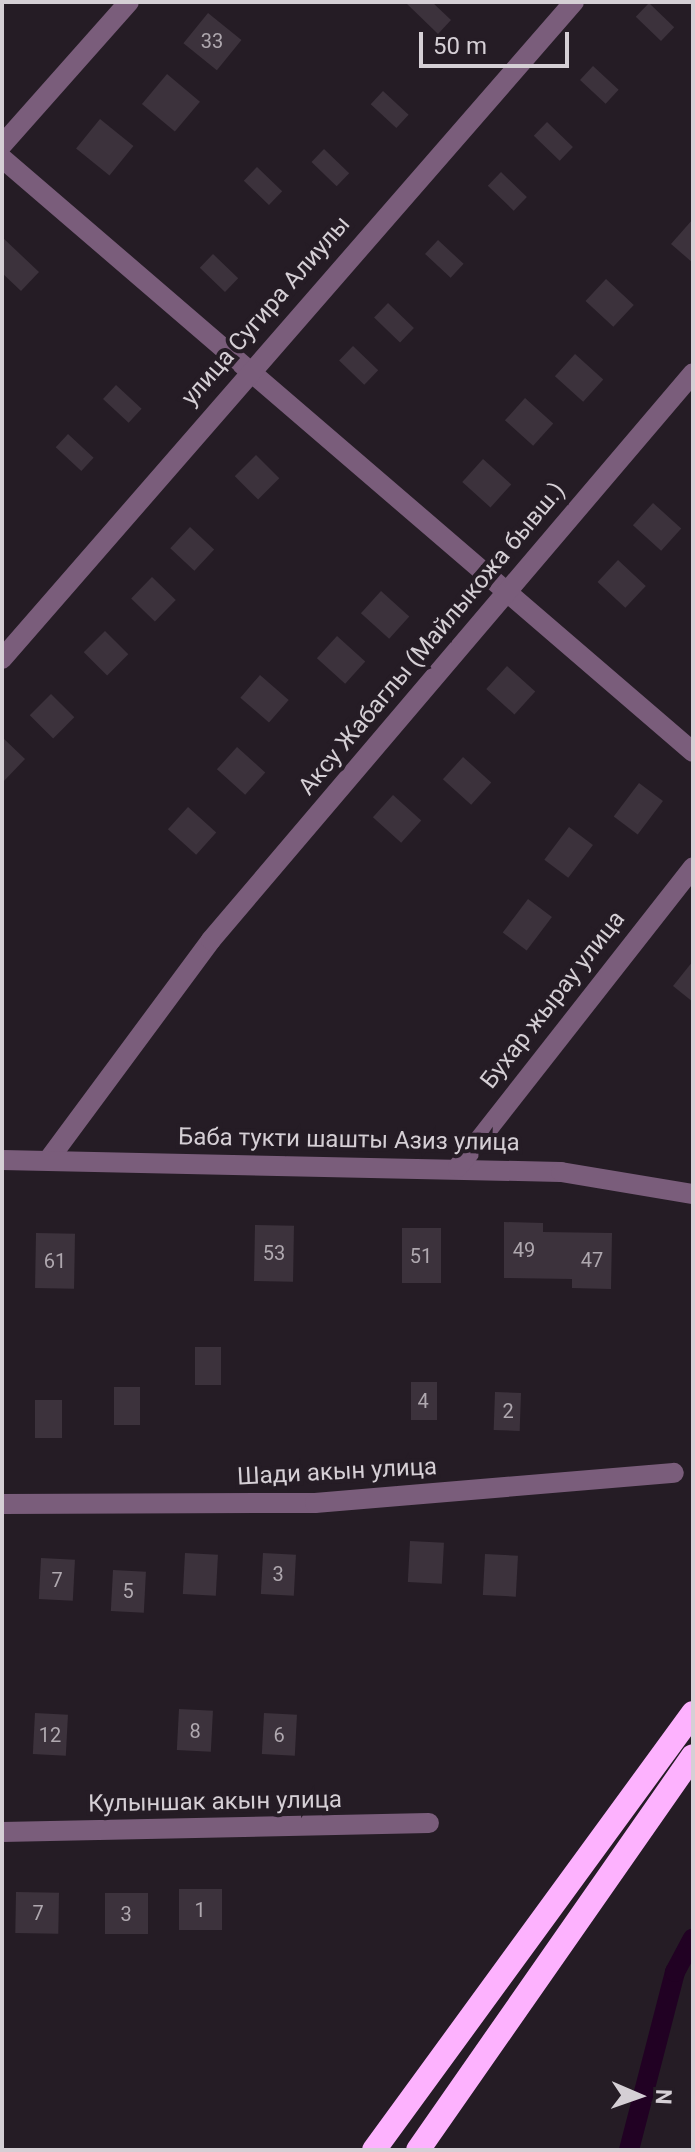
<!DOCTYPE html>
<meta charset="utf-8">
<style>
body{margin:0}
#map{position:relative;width:695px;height:2152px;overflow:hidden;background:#251c25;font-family:Roboto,sans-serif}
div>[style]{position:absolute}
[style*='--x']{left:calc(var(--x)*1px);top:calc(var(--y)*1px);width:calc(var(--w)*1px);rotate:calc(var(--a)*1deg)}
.canal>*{height:20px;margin:-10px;padding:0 10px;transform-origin:10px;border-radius:10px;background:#210123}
.building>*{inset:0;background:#3c323c;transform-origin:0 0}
.minor>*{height:20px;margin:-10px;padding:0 10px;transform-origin:10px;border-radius:10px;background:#7a5d7b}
.highway>*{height:24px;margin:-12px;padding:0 12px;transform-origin:12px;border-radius:12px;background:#fdb2fe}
span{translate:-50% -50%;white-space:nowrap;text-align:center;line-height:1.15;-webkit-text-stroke:8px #251c25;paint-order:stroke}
.number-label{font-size:20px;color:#afa8af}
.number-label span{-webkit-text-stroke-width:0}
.street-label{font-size:24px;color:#d5cfd5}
.frame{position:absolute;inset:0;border:4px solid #d5cfd5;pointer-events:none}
.north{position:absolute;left:599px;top:2056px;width:80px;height:80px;-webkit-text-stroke:6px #251c25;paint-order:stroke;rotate:92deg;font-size:22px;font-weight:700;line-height:32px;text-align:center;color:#d5cfd5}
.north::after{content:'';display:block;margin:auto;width:28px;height:36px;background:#d5cfd5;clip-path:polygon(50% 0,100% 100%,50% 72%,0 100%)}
.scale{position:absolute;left:419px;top:32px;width:150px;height:36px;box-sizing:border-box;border:4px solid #d5cfd5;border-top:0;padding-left:10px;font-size:24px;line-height:28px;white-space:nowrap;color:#d5cfd5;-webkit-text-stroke:6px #251c25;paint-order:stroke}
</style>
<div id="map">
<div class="canal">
<i style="--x:629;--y:2150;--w:184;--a:-75.5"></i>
<i style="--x:675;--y:1972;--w:38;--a:-62"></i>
</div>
<div class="building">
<i style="clip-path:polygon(405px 2px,432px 2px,451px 20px,438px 34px)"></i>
<i style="left:649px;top:3px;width:35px;height:19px;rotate:44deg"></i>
<i style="left:208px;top:13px;width:43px;height:39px;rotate:39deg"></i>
<i style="left:593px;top:66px;width:35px;height:19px;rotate:43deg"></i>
<i style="left:167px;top:74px;width:43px;height:39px;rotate:40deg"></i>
<i style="left:383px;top:91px;width:35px;height:18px;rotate:43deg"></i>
<i style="left:100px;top:119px;width:43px;height:38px;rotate:39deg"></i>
<i style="left:547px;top:122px;width:36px;height:19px;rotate:44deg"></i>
<i style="left:324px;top:149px;width:35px;height:18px;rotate:44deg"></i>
<i style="left:257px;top:167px;width:35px;height:19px;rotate:44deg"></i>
<i style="left:501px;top:172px;width:36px;height:19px;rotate:44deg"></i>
<i style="clip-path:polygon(693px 219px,693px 263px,671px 244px)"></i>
<i style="clip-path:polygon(2px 237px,39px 272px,21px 291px,2px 273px)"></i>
<i style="left:438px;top:240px;width:35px;height:19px;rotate:43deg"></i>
<i style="left:213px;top:254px;width:35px;height:19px;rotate:44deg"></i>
<i style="left:606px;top:279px;width:38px;height:30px;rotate:43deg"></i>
<i style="left:388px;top:303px;width:36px;height:20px;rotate:44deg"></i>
<i style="left:353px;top:346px;width:35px;height:20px;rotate:44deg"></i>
<i style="left:575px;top:354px;width:38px;height:30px;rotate:42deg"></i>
<i style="left:116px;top:385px;width:35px;height:19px;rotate:43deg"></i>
<i style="left:525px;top:398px;width:38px;height:30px;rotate:42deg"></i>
<i style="left:68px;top:434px;width:35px;height:18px;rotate:43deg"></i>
<i style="left:256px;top:455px;width:33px;height:30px;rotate:45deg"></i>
<i style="left:483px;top:459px;width:38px;height:31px;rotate:42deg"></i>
<i style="left:653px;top:503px;width:38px;height:30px;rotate:42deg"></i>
<i style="left:190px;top:527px;width:33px;height:29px;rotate:43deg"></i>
<i style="left:618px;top:560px;width:38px;height:30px;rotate:43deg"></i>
<i style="left:152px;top:577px;width:33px;height:30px;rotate:44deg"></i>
<i style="left:381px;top:591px;width:38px;height:30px;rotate:42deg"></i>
<i style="left:105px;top:631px;width:33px;height:30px;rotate:45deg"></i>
<i style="left:337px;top:636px;width:38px;height:30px;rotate:42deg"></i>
<i style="left:507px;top:666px;width:38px;height:31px;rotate:42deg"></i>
<i style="left:260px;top:675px;width:38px;height:30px;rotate:41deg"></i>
<i style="left:51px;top:694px;width:33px;height:30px;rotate:45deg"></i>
<i style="clip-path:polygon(2px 737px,25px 759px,2px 783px)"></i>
<i style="left:237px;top:747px;width:38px;height:30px;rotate:42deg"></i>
<i style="left:463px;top:757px;width:38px;height:30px;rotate:42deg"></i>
<i style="left:639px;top:783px;width:30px;height:42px;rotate:37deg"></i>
<i style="left:393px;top:795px;width:38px;height:30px;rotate:42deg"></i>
<i style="left:188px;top:807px;width:38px;height:30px;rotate:42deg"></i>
<i style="left:569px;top:827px;width:30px;height:41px;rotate:37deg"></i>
<i style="left:528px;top:899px;width:30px;height:42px;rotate:37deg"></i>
<i style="clip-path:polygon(693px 961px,693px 1002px,673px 986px)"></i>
<i style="clip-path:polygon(504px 1222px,543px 1223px,543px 1232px,612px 1233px,611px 1289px,572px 1288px,572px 1279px,504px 1278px)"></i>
<i style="left:255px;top:1225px;width:39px;height:56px;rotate:1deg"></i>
<i style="left:402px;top:1228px;width:39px;height:55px"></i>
<i style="left:36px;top:1233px;width:39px;height:55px;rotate:1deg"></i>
<i style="left:195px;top:1347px;width:26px;height:38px"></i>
<i style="left:411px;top:1382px;width:26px;height:38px"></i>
<i style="left:114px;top:1387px;width:26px;height:38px"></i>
<i style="left:495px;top:1392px;width:26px;height:38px;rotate:2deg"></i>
<i style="left:35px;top:1400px;width:27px;height:38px"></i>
<i style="left:410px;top:1541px;width:34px;height:41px;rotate:3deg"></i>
<i style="left:185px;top:1553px;width:33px;height:41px;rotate:3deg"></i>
<i style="left:263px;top:1553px;width:33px;height:41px;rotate:3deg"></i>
<i style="left:485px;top:1554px;width:33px;height:41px;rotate:3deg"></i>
<i style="left:41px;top:1558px;width:34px;height:41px;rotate:3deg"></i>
<i style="left:113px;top:1570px;width:33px;height:41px;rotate:3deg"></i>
<i style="left:179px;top:1709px;width:34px;height:41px;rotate:3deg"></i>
<i style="left:35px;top:1713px;width:33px;height:41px;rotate:3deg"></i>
<i style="left:264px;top:1713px;width:33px;height:41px;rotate:3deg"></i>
<i style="left:179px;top:1889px;width:43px;height:41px"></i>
<i style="left:16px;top:1892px;width:43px;height:41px;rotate:1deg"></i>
<i style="left:105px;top:1893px;width:43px;height:41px"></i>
</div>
<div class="minor">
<i style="--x:2;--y:145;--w:191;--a:-48.4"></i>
<i style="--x:2;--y:158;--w:911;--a:40.68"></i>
<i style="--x:2;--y:659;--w:871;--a:-48.96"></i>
<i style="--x:49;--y:1159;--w:272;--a:-53.5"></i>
<i style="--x:211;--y:940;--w:744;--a:-49.63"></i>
<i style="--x:2;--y:1160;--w:559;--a:1.23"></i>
<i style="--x:561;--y:1172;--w:134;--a:9.5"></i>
<i style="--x:458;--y:1167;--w:381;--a:-51.9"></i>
<i style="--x:2;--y:1504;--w:313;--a:-0.2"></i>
<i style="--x:315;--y:1503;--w:360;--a:-4.8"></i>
<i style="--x:2;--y:1832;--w:427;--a:-1.2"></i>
</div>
<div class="highway">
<i style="--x:374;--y:2150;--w:541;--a:-53.87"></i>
<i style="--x:418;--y:2150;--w:480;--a:-55.1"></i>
</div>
<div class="number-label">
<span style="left:212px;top:41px">33</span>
<span style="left:524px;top:1250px">49</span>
<span style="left:274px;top:1253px">53</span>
<span style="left:421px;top:1256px">51</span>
<span style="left:592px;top:1260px">47</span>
<span style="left:55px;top:1261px">61</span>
<span style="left:423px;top:1401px">4</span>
<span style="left:508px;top:1411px">2</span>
<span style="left:278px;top:1574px">3</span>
<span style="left:57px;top:1580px">7</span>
<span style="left:128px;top:1591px">5</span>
<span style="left:195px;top:1731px">8</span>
<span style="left:50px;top:1735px">12</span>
<span style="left:279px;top:1735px">6</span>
<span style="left:200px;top:1910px">1</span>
<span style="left:38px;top:1913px">7</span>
<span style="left:126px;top:1914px">3</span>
</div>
<div class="street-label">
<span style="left:266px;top:311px;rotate:-49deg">улица Сугира Алиулы</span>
<span style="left:432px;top:639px;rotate:-50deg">Аксу Жабаглы (Майлыкожа бывш.)</span>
<span style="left:553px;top:1000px;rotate:-52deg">Бухар жырау улица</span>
<span style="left:349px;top:1140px;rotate:1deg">Баба тукти шашты Азиз улица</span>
<span style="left:337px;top:1472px;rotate:-3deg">Шади акын улица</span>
<span style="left:215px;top:1802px;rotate:-1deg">Кулыншак акын улица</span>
</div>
<div class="frame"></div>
<div class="north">N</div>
<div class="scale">50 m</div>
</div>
